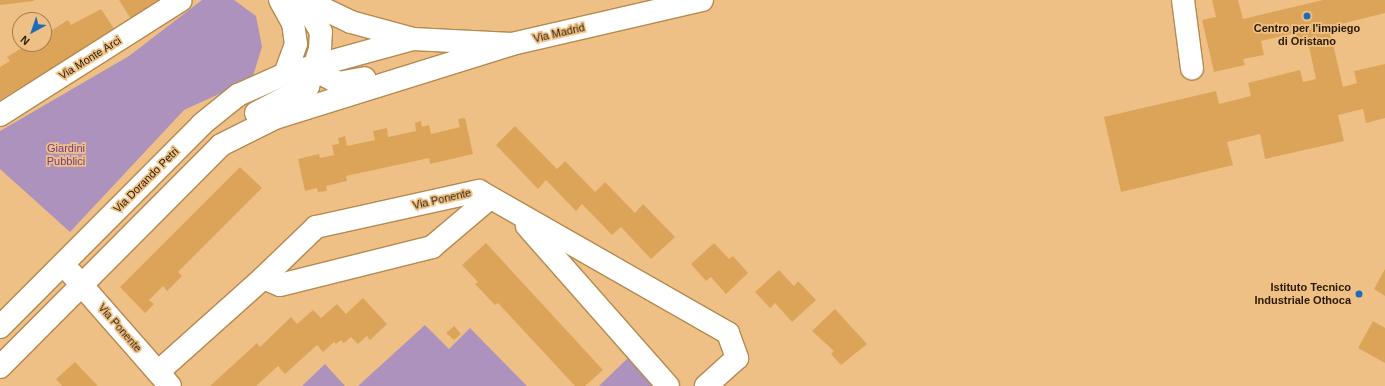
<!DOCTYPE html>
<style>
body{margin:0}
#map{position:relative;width:1385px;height:386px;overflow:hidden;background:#efc085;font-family:Arial,sans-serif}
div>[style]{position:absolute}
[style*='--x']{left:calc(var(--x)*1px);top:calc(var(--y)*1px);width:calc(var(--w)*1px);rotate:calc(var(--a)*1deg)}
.green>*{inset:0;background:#ad92bd}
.building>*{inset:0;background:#dca458}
.roads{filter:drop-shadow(1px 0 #b5894f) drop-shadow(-1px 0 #b5894f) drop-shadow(0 1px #b5894f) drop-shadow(0 -1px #b5894f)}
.minor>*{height:22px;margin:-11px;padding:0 11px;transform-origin:11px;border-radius:11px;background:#fff}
.dots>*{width:11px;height:11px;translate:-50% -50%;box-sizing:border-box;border:2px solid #efc085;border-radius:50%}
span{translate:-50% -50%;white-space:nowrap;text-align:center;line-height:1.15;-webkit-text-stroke:3.5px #efc085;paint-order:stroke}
.poi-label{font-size:11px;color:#2a1902;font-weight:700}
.right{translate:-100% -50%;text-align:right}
.street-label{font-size:11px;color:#2a1902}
.park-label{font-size:11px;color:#72398f}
.north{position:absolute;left:12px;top:12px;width:40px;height:40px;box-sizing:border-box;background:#efc085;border:1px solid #a07d51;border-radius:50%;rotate:220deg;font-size:11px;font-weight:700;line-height:16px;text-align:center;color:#2a1902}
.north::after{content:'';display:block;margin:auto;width:14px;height:18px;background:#1c6cba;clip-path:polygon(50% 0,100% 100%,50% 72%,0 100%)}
</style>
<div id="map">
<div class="green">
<i style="clip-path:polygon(202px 0,234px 0,256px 16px,262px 47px,252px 79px,184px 110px,70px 232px,0 169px,0 131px,129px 56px)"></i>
<i style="clip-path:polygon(425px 325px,449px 349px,470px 328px,527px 386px,358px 386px)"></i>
<i style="clip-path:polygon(629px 357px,659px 386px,599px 386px)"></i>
<i style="clip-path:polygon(325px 364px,345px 386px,302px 386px)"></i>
</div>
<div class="building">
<i style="clip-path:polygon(0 0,34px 0,34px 1px,0 5px)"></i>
<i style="clip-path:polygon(119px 0,161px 0,131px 19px)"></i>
<i style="clip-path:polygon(1212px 0,1238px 0,1243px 19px,1323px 0,1385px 0,1385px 13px,1329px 27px,1343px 87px,1357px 83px,1354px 71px,1385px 64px,1385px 118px,1366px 123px,1363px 109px,1338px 115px,1344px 141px,1265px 159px,1260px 134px,1227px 142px,1233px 165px,1121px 192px,1104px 117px,1216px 91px,1219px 104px,1251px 96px,1248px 83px,1300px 70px,1303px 82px,1316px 79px,1308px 42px,1298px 44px,1295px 33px,1261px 41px,1264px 55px,1243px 59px,1245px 65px,1214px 72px,1202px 20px,1216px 17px)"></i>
<i style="clip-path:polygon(101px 9px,115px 30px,0 100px,0 67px,10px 61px,7px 57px,28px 44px,44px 44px,44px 35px,68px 20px,71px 25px)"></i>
<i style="clip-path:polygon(465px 118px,473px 154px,430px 164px,429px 158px,346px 176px,347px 181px,326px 186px,327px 191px,318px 192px,317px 188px,305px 191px,298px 159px,319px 154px,320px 158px,334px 155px,332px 145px,339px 144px,338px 138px,345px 136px,347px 146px,375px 140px,373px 131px,387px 128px,388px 137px,416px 131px,415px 123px,421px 121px,422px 127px,429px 125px,431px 134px,460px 127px,458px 119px)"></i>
<i style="clip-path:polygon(515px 126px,557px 169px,565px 161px,595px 192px,605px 182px,635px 213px,643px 204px,675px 237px,651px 259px,621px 227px,612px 235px,582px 204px,576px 211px,546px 180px,538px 189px,496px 145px)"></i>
<i style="clip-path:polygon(240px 167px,262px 188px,178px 272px,182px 276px,167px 291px,163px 286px,149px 300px,154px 304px,145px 313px,120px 287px)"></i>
<i style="clip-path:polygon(486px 243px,603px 370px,585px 386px,575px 386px,498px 303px,495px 305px,475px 284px,478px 282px,462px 265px)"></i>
<i style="clip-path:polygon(714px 243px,729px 259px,733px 256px,748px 273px,726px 294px,711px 277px,706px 281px,691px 264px)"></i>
<i style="clip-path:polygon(1385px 269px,1385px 296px,1374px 289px)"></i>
<i style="clip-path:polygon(779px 270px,794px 286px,798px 281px,816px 300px,792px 322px,775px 303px,770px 308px,755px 292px)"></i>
<i style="clip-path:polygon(363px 298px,387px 324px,370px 340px,367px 336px,358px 344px,351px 337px,344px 343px,341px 340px,336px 344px,334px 342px,323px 352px,317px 345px,285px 374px,278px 366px,256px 386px,210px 386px,257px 343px,260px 347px,291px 317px,297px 324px,313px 310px,321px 318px,337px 304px,346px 314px)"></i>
<i style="clip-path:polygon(835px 309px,867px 344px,841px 365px,831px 354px,834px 351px,812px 331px)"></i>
<i style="clip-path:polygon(1373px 321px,1385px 328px,1385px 363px,1358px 348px)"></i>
<i style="clip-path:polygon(454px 326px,461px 334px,454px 340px,446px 333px)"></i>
<i style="clip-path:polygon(75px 362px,98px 386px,62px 386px,56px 379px)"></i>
</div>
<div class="roads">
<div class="minor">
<i style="--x:280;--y:0;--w:26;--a:61"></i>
<i style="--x:293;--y:23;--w:21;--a:82"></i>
<i style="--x:296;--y:44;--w:32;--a:110"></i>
<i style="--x:305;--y:0;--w:51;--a:25.6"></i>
<i style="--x:351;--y:22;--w:64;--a:15.3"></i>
<i style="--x:413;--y:39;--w:99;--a:2.9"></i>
<i style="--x:512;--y:44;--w:195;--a:-13"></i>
<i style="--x:1183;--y:0;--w:69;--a:82.5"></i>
<i style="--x:314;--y:66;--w:16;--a:40"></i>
<i style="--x:326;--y:76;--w:14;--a:30"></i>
<i style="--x:338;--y:83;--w:27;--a:-10"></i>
<i style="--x:256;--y:113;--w:59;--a:-27.4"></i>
<i style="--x:308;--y:86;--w:39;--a:-72"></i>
<i style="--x:320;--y:49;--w:17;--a:-87"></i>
<i style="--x:321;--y:32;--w:28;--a:-120"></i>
<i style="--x:307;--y:8;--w:13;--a:-148"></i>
<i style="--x:0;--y:115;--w:214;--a:-32.4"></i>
<i style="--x:527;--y:226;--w:213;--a:48.6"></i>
<i style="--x:71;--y:273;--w:150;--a:48.8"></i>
<i style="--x:263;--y:278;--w:18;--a:22"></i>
<i style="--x:280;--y:285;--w:157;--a:-14"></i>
<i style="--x:432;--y:247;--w:76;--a:-40.2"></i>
<i style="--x:0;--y:327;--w:286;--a:-45.1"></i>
<i style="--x:202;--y:124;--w:46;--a:-38.9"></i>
<i style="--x:238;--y:95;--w:51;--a:-24.1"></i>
<i style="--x:285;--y:74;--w:133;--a:-15.3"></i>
<i style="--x:0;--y:367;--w:313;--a:-45.1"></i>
<i style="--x:221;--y:145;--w:60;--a:-26.6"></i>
<i style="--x:275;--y:118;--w:248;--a:-17.3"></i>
<i style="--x:158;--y:372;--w:141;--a:-41.8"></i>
<i style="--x:263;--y:278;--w:74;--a:-43.9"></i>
<i style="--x:316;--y:227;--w:167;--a:-12.5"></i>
<i style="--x:479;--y:191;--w:287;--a:29.7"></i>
<i style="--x:728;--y:333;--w:27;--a:70"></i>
<i style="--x:737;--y:358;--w:42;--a:137.9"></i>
</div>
</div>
<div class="dots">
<i style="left:1307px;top:16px;background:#1c6cba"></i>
<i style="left:1359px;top:294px;background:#1c6cba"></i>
</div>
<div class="poi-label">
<span style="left:1307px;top:35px">Centro per l'impiego<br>di Oristano</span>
<span class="right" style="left:1351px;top:294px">Istituto Tecnico<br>Industriale Othoca</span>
</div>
<div class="street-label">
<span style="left:559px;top:33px;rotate:-13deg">Via Madrid</span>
<span style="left:90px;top:58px;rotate:-32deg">Via Monte Arci</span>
<span style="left:146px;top:180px;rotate:-45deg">Via Dorando Petri</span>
<span style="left:442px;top:199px;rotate:-13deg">Via Ponente</span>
<span style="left:120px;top:328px;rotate:49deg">Via Ponente</span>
</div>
<div class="park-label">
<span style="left:66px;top:155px">Giardini<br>Pubblici</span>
</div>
<div class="north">N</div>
</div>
